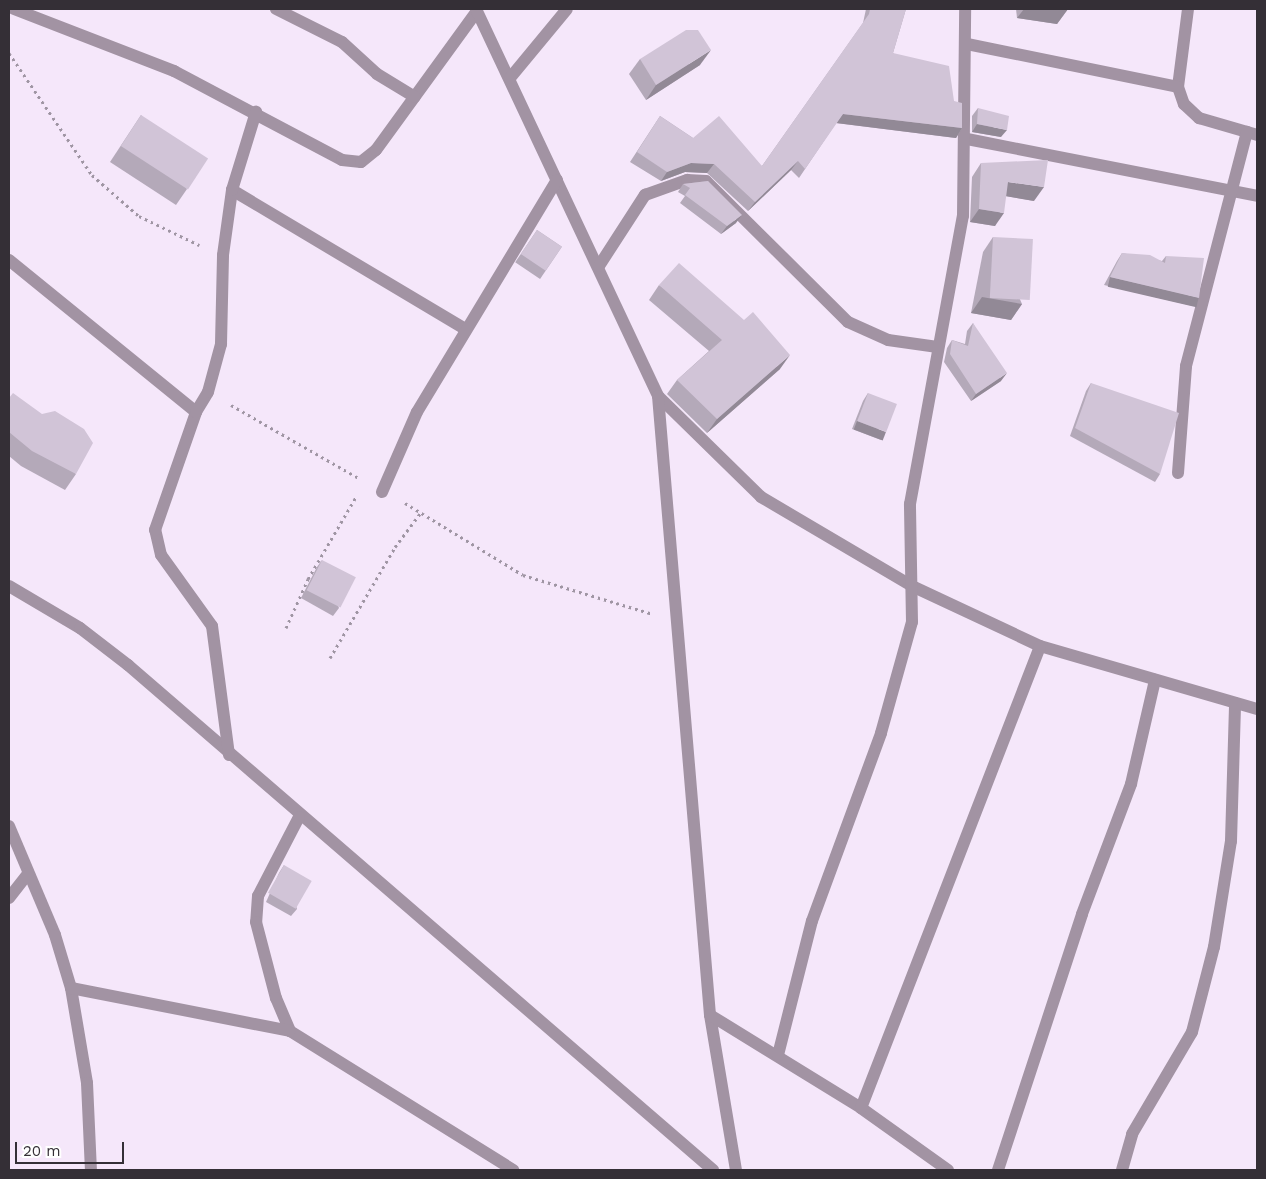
<!DOCTYPE html>
<style>
body{margin:0}
#map{position:relative;width:1266px;height:1179px;overflow:hidden;background:#f5e7fa;font-family:"Work Sans",sans-serif}
div>[style]{position:absolute}
[style*='--x']{left:calc(var(--x)*1px);top:calc(var(--y)*1px);width:calc(var(--w)*1px);rotate:calc(var(--a)*1deg)}
.path>*{height:3px;margin-top:-1.5px;transform-origin:0;background:repeating-linear-gradient(90deg,#9f95a3 0 2.5px,transparent 0 6.5px)}
.street>*{height:12px;margin:-6px;padding:0 6px;transform-origin:6px;border-radius:6px;background:#a293a3}
.wall>*{inset:0;background:#b4a9b9;transform-origin:0 0}
.shaded-wall>*{inset:0;background:#928996;transform-origin:0 0}
.building>*{inset:0;background:#d1c4d7;transform-origin:0 0}
span{translate:-50% -50%;white-space:nowrap;text-align:center;line-height:1.15;-webkit-text-stroke:4px #fff;paint-order:stroke}
.frame{position:absolute;inset:0;border:10px solid #342f36;pointer-events:none}
.scale{position:absolute;left:15px;top:1142px;width:109px;height:22px;box-sizing:border-box;border:2px solid #342f36;border-top:0;padding-left:6px;font-size:15px;line-height:18px;white-space:nowrap;color:#342f36;-webkit-text-stroke:4px #fff;paint-order:stroke}
</style>
<div id="map">
<div class="path">
<i style="--x:9;--y:53;--w:148;--a:55.8"></i>
<i style="--x:92;--y:175;--w:62;--a:41.1"></i>
<i style="--x:139;--y:216;--w:67;--a:25.8"></i>
<i style="--x:231;--y:405;--w:149;--a:29.8"></i>
<i style="--x:405;--y:503;--w:138;--a:31.4"></i>
<i style="--x:523;--y:575;--w:133;--a:16.7"></i>
<i style="--x:286;--y:628;--w:54;--a:-65.8"></i>
<i style="--x:308;--y:579;--w:97;--a:-59.7"></i>
<i style="--x:330;--y:658;--w:129;--a:-59.6"></i>
<i style="--x:395;--y:547;--w:45;--a:-53.1"></i>
</div>
<div class="street">
<i style="--x:14;--y:9;--w:172;--a:21.2"></i>
<i style="--x:174;--y:71;--w:190;--a:27.9"></i>
<i style="--x:342;--y:160;--w:19;--a:6"></i>
<i style="--x:361;--y:162;--w:19;--a:-39"></i>
<i style="--x:376;--y:150;--w:172;--a:-54"></i>
<i style="--x:276;--y:9;--w:74;--a:26.6"></i>
<i style="--x:342;--y:42;--w:47;--a:42.4"></i>
<i style="--x:377;--y:74;--w:44;--a:31.2"></i>
<i style="--x:476;--y:9;--w:428;--a:64.8"></i>
<i style="--x:658;--y:396;--w:144;--a:44.4"></i>
<i style="--x:761;--y:497;--w:178;--a:30.5"></i>
<i style="--x:914;--y:587;--w:139;--a:25.1"></i>
<i style="--x:1040;--y:646;--w:226;--a:16.2"></i>
<i style="--x:1188;--y:9;--w:79;--a:97.3"></i>
<i style="--x:1178;--y:87;--w:18;--a:71"></i>
<i style="--x:1184;--y:104;--w:21;--a:43"></i>
<i style="--x:1199;--y:118;--w:60;--a:16.3"></i>
<i style="--x:967;--y:44;--w:215;--a:11.5"></i>
<i style="--x:510;--y:78;--w:89;--a:-50.4"></i>
<i style="--x:967;--y:139;--w:296;--a:11.1"></i>
<i style="--x:232;--y:190;--w:271;--a:30.8"></i>
<i style="--x:9;--y:260;--w:241;--a:39.1"></i>
<i style="--x:599;--y:266;--w:85;--a:-57.1"></i>
<i style="--x:645;--y:195;--w:45;--a:-19.7"></i>
<i style="--x:687;--y:180;--w:19;--a:3"></i>
<i style="--x:706;--y:181;--w:200;--a:44.8"></i>
<i style="--x:848;--y:322;--w:44;--a:24.2"></i>
<i style="--x:888;--y:340;--w:50;--a:8"></i>
<i style="--x:658;--y:396;--w:621;--a:85.2"></i>
<i style="--x:710;--y:1015;--w:157;--a:80.5"></i>
<i style="--x:1178;--y:473;--w:107;--a:-85.7"></i>
<i style="--x:1186;--y:366;--w:242;--a:-75.4"></i>
<i style="--x:382;--y:492;--w:87;--a:-66.4"></i>
<i style="--x:417;--y:412;--w:271;--a:-58.9"></i>
<i style="--x:9;--y:586;--w:82;--a:30.6"></i>
<i style="--x:80;--y:628;--w:61;--a:37.6"></i>
<i style="--x:128;--y:665;--w:773;--a:40.8"></i>
<i style="--x:229;--y:755;--w:130;--a:-97.5"></i>
<i style="--x:212;--y:626;--w:87;--a:-125.7"></i>
<i style="--x:161;--y:555;--w:26;--a:-103"></i>
<i style="--x:155;--y:530;--w:125;--a:-70.8"></i>
<i style="--x:196;--y:412;--w:23;--a:-59"></i>
<i style="--x:208;--y:392;--w:50;--a:-74.8"></i>
<i style="--x:221;--y:344;--w:89;--a:-88.7"></i>
<i style="--x:223;--y:255;--w:66;--a:-82.1"></i>
<i style="--x:232;--y:190;--w:82;--a:-72.9"></i>
<i style="--x:299;--y:817;--w:89;--a:117.4"></i>
<i style="--x:258;--y:896;--w:26;--a:94"></i>
<i style="--x:256;--y:922;--w:79;--a:75.3"></i>
<i style="--x:276;--y:998;--w:36;--a:67"></i>
<i style="--x:290;--y:1031;--w:263;--a:31.9"></i>
<i style="--x:9;--y:826;--w:118;--a:67.1"></i>
<i style="--x:55;--y:935;--w:55;--a:73.2"></i>
<i style="--x:71;--y:988;--w:96;--a:80.4"></i>
<i style="--x:87;--y:1083;--w:87;--a:87.4"></i>
<i style="--x:9;--y:898;--w:31;--a:-52"></i>
<i style="--x:71;--y:988;--w:223;--a:11.1"></i>
<i style="--x:710;--y:1015;--w:177;--a:31.6"></i>
<i style="--x:861;--y:1108;--w:107;--a:35.5"></i>
<i style="--x:778;--y:1055;--w:138;--a:-75.8"></i>
<i style="--x:812;--y:921;--w:200;--a:-69.8"></i>
<i style="--x:881;--y:733;--w:115;--a:-74.4"></i>
<i style="--x:912;--y:622;--w:118;--a:-91"></i>
<i style="--x:910;--y:504;--w:293;--a:-79.6"></i>
<i style="--x:963;--y:216;--w:207;--a:-89.4"></i>
<i style="--x:861;--y:1108;--w:495;--a:-68.8"></i>
<i style="--x:998;--y:1170;--w:269;--a:-71.8"></i>
<i style="--x:1082;--y:914;--w:139;--a:-69.3"></i>
<i style="--x:1131;--y:784;--w:107;--a:-77"></i>
<i style="--x:1122;--y:1170;--w:37;--a:-74"></i>
<i style="--x:1132;--y:1134;--w:118;--a:-59.5"></i>
<i style="--x:1192;--y:1032;--w:88;--a:-75.5"></i>
<i style="--x:1214;--y:947;--w:107;--a:-80.9"></i>
<i style="--x:1231;--y:841;--w:138;--a:-88.3"></i>
</div>
<div class="wall">
<i style="clip-path:polygon(866px 9px,906px 9px,893px 53px,954px 101px,962px 128px,956px 138px,836px 123px,799px 178px,791px 170px,748px 211px,707px 173px,685px 172px,661px 181px,630px 162px,660px 116px,693px 138px,762px 166px,863px 23px)"></i>
<i style="clip-path:polygon(1016px 9px,1068px 9px,1057px 24px,1017px 18px)"></i>
<i style="clip-path:polygon(640px 59px,700px 65px,646px 100px,629px 74px)"></i>
<i style="clip-path:polygon(978px 108px,1001px 137px,972px 132px,972px 116px)"></i>
<i style="clip-path:polygon(141px 115px,187px 189px,176px 205px,110px 162px)"></i>
<i style="clip-path:polygon(981px 163px,1034px 201px,1006px 196px,995px 226px,970px 222px,972px 177px)"></i>
<i style="clip-path:polygon(708px 181px,736px 223px,721px 234px,680px 203px,685px 196px,678px 192px,683px 184px)"></i>
<i style="left:537px;top:230px;width:30px;height:39px;rotate:34deg"></i>
<i style="clip-path:polygon(993px 237px,1022px 304px,1011px 320px,971px 313px,983px 252px)"></i>
<i style="clip-path:polygon(1122px 253px,1162px 261px,1166px 256px,1193px 306px,1104px 285px,1117px 261px)"></i>
<i style="clip-path:polygon(659px 285px,780px 369px,707px 433px,667px 394px,677px 380px,709px 351px,649px 300px)"></i>
<i style="clip-path:polygon(973px 323px,1001px 381px,971px 401px,944px 362px,947px 348px,952px 340px,965px 344px,967px 331px)"></i>
<i style="clip-path:polygon(1091px 383px,1160px 474px,1155px 482px,1070px 436px,1086px 391px)"></i>
<i style="clip-path:polygon(868px 393px,881px 440px,852px 429px,863px 401px)"></i>
<i style="clip-path:polygon(9px 398px,76px 474px,65px 490px,21px 466px,9px 456px)"></i>
<i style="clip-path:polygon(322px 560px,339px 608px,333px 616px,301px 598px,317px 567px)"></i>
<i style="clip-path:polygon(284px 865px,297px 909px,291px 916px,266px 902px,279px 873px)"></i>
</div>
<div class="shaded-wall">
<i style="clip-path:polygon(1024px 9px,1068px 9px,1057px 24px,1017px 18px)"></i>
<i style="clip-path:polygon(711px 50px,700px 65px,646px 100px,656px 85px)"></i>
<i style="clip-path:polygon(843px 114px,962px 128px,956px 138px,836px 123px)"></i>
<i style="clip-path:polygon(977px 124px,1007px 130px,1001px 137px,972px 132px)"></i>
<i style="clip-path:polygon(798px 161px,791px 170px,748px 211px,755px 202px)"></i>
<i style="clip-path:polygon(691px 163px,714px 164px,707px 173px,685px 172px,661px 181px,667px 172px)"></i>
<i style="clip-path:polygon(1008px 182px,1044px 187px,1034px 201px,999px 195px)"></i>
<i style="clip-path:polygon(979px 209px,1004px 213px,995px 226px,970px 222px)"></i>
<i style="clip-path:polygon(742px 215px,736px 223px,721px 234px,727px 226px)"></i>
<i style="left:1110px;top:277px;width:91px;height:10px;rotate:13deg"></i>
<i style="clip-path:polygon(982px 297px,1022px 304px,1011px 320px,971px 313px)"></i>
<i style="clip-path:polygon(790px 355px,780px 369px,707px 433px,717px 419px)"></i>
<i style="clip-path:polygon(1007px 373px,1001px 381px,971px 401px,976px 394px)"></i>
<i style="left:857px;top:421px;width:31px;height:9px;rotate:21deg"></i>
</div>
<div class="building">
<i style="clip-path:polygon(870px 9px,906px 9px,893px 53px,949px 66px,954px 101px,962px 103px,962px 128px,843px 114px,805px 169px,798px 161px,755px 202px,714px 164px,691px 163px,667px 172px,637px 152px,660px 116px,693px 138px,719px 116px,762px 166px,869px 14px)"></i>
<i style="clip-path:polygon(686px 30px,698px 30px,711px 50px,656px 85px,640px 59px)"></i>
<i style="clip-path:polygon(978px 108px,1009px 116px,1007px 130px,977px 124px)"></i>
<i style="left:141px;top:115px;width:80px;height:37px;rotate:33deg"></i>
<i style="clip-path:polygon(1048px 160px,1044px 187px,1008px 182px,1004px 213px,979px 209px,981px 163px)"></i>
<i style="clip-path:polygon(708px 181px,742px 215px,727px 226px,685px 195px,690px 188px,683px 184px)"></i>
<i style="left:537px;top:230px;width:30px;height:29px;rotate:34deg"></i>
<i style="left:993px;top:237px;width:40px;height:61px;rotate:3deg"></i>
<i style="clip-path:polygon(1122px 253px,1150px 255px,1165px 263px,1166px 256px,1204px 258px,1199px 298px,1110px 277px)"></i>
<i style="clip-path:polygon(679px 263px,744px 320px,753px 312px,790px 355px,717px 419px,677px 380px,722px 340px,659px 285px)"></i>
<i style="clip-path:polygon(973px 323px,1007px 373px,976px 394px,950px 354px,952px 340px,968px 346px)"></i>
<i style="clip-path:polygon(1091px 383px,1179px 413px,1160px 474px,1075px 428px)"></i>
<i style="clip-path:polygon(13px 393px,42px 414px,55px 411px,84px 429px,93px 443px,76px 474px,32px 451px,9px 432px,9px 398px)"></i>
<i style="left:868px;top:393px;width:31px;height:30px;rotate:21deg"></i>
<i style="left:322px;top:560px;width:38px;height:34px;rotate:27deg"></i>
<i style="left:284px;top:865px;width:32px;height:32px;rotate:30deg"></i>
</div>
<div class="frame"></div>
<div class="scale">20 m</div>
</div>
